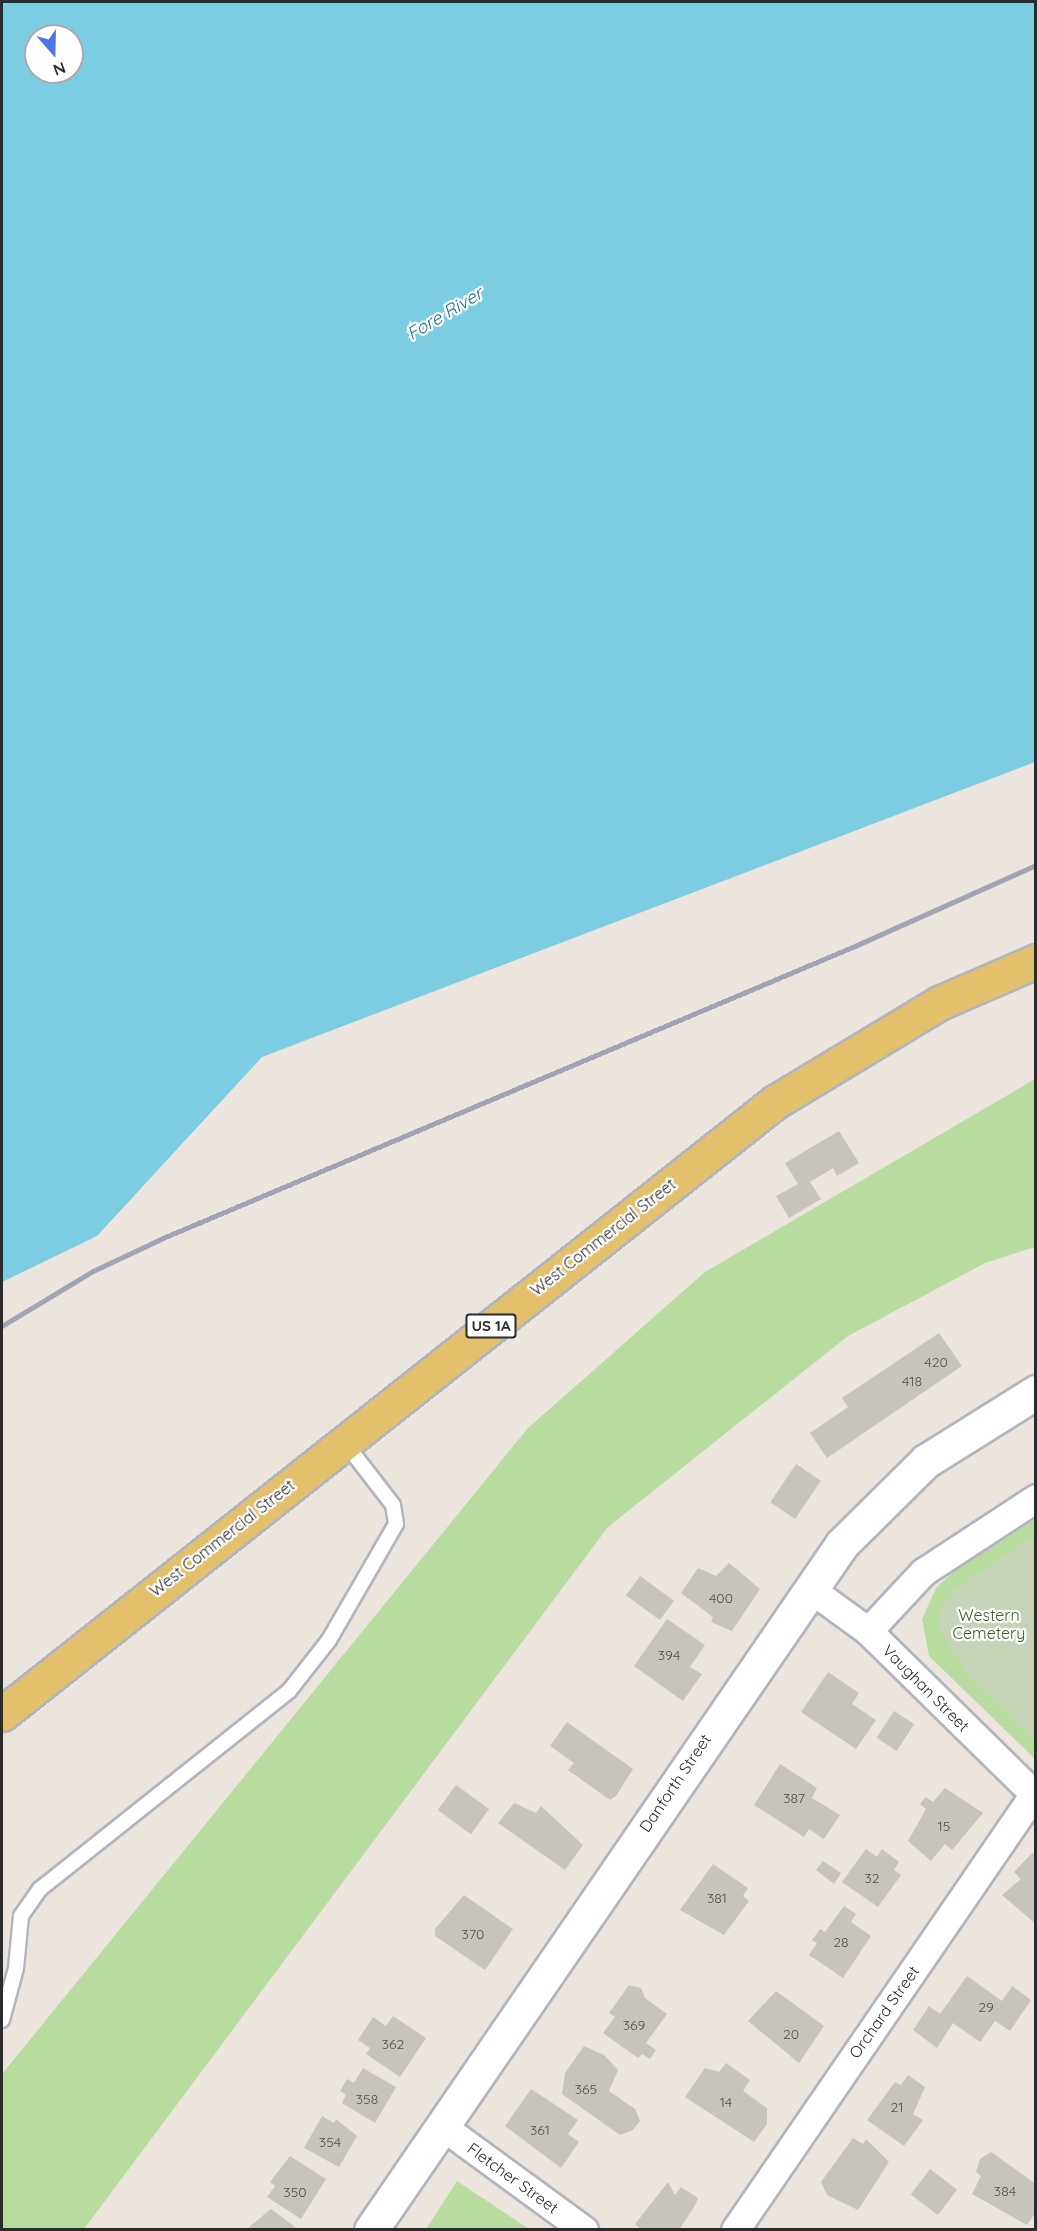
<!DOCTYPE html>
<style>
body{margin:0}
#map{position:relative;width:1037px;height:2231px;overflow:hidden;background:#ebe5de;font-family:Quicksand,sans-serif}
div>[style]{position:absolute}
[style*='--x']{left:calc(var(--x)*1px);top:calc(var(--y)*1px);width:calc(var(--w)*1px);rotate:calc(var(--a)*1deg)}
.green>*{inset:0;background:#b8dca0}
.cemetery>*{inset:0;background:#c6d3b7}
.water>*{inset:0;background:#7ccde2}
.building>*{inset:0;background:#c7c3bd;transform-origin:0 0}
.roads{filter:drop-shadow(2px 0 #b2b5bd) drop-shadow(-2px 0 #b2b5bd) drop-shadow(0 2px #b2b5bd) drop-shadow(0 -2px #b2b5bd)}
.service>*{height:14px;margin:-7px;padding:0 7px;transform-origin:7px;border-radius:7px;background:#fff}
.minor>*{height:27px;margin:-13.5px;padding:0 13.5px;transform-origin:13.5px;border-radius:13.5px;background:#fff}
.tertiary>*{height:33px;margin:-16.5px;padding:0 16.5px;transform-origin:16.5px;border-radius:16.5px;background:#fff}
.primary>*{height:33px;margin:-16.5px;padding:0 16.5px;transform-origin:16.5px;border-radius:16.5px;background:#e2c06c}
.rail>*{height:4.5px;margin:-2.25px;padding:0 2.25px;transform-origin:2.25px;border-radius:2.25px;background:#a1a5b3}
span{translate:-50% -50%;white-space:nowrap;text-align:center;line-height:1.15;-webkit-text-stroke:4.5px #fff;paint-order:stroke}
.number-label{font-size:14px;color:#525150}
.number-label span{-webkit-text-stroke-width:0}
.shield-label span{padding:2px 4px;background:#fff;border:2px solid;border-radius:4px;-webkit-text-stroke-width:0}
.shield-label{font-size:15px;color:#2b2b2b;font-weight:700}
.street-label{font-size:16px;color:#2b2b2b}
.park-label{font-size:16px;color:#326122}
.water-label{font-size:18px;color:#1b6d8e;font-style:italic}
.frame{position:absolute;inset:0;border:3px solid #2b2b2b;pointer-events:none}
.north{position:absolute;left:24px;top:24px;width:60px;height:60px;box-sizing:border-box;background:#fff;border:2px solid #aaa;border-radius:50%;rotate:160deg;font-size:16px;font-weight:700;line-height:24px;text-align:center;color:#2b2b2b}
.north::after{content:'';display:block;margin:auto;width:21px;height:27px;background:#4f74e7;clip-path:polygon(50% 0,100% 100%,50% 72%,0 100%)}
</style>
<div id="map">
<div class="green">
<i style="clip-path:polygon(1035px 1079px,1035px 1247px,985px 1263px,848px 1336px,608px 1527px,84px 2229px,2px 2229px,2px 2074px,528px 1428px,705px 1272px)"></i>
<i style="clip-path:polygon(1035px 1513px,1035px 1537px,952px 1593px,1018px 1723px,1035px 1740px,1035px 1759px,929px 1656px,922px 1619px,936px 1588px,952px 1573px)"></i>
<i style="clip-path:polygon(457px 2181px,529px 2229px,426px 2229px)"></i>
</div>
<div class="cemetery">
<i style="clip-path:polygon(1035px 1537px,1035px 1740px,965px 1671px,939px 1629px,940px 1609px,952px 1593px)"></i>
</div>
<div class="water">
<i style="clip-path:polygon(evenodd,2px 2px,1035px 2px,1035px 762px,262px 1057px,97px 1236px,2px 1282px,2px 2px,36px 36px,72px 36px,72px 72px,36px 72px,36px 36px)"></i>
</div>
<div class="building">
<i style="clip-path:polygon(839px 1131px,859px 1163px,837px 1176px,833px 1168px,810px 1182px,821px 1199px,789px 1218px,776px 1196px,798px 1184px,785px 1163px)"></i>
<i style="clip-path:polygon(939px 1333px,962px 1366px,827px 1458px,810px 1433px,848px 1407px,842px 1398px)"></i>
<i style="left:796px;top:1464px;width:30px;height:46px;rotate:34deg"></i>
<i style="clip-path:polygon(729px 1563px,760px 1589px,732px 1631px,711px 1622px,713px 1617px,681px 1593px,698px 1568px,716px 1576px)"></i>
<i style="left:640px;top:1576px;width:42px;height:24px;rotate:36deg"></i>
<i style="clip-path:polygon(667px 1619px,705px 1645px,690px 1667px,702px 1674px,683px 1701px,634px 1666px)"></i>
<i style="clip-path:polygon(828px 1672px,859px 1693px,852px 1704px,876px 1720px,856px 1749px,801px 1712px)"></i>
<i style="left:894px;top:1711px;width:24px;height:32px;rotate:33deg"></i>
<i style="clip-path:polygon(567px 1722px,633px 1769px,616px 1796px,610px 1800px,568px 1770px,574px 1763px,550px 1746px)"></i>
<i style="clip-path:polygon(780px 1764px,817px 1788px,812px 1798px,840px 1815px,824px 1839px,809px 1829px,804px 1837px,754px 1805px)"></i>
<i style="left:456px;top:1785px;width:41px;height:31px;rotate:36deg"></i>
<i style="clip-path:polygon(945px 1788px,983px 1813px,952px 1850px,945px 1844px,931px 1861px,908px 1841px,926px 1809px,920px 1804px,926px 1797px,933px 1802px)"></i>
<i style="clip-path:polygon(514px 1803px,536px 1813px,541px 1806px,583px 1845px,565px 1870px,498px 1823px)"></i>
<i style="clip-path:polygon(866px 1849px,877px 1857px,882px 1849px,899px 1862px,894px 1870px,901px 1875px,878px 1907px,842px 1882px)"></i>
<i style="clip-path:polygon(1032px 1853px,1036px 1855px,1036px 1924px,1002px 1895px,1021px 1879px,1014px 1872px)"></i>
<i style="clip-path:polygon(823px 1861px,841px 1873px,834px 1884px,816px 1870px)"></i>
<i style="clip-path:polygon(713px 1864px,748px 1888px,743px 1896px,749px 1901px,724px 1935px,680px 1910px)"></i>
<i style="clip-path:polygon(464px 1895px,513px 1929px,485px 1970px,435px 1936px,435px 1929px)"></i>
<i style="clip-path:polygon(844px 1906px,856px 1914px,851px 1922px,871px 1936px,843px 1978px,809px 1955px,817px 1943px,812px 1940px,820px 1929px,825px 1932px)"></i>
<i style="clip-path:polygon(967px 1976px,1002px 2001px,1012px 1986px,1031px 2000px,1010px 2031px,995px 2021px,980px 2042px,953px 2023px,937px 2048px,913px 2030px,929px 2006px,940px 2014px)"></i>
<i style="clip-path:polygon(629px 1985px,641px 1988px,645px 1998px,667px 2014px,646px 2043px,656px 2050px,650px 2059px,642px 2054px,638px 2058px,603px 2033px,615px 2017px,609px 2013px)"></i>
<i style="clip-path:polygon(776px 1991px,824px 2026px,799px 2063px,748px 2021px)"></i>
<i style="clip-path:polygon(393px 2016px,426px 2038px,400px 2077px,366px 2054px,370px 2048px,358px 2040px,373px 2017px,386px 2026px)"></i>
<i style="clip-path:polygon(584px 2046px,604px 2055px,618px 2070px,609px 2091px,635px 2109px,640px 2121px,633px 2130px,620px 2135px,562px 2094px,565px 2073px)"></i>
<i style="clip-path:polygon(726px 2063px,750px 2080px,743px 2091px,767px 2108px,767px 2124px,754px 2142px,685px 2097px,705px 2068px,719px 2072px)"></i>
<i style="clip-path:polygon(363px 2068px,396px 2087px,375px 2123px,342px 2103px,346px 2095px,340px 2091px,347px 2079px,354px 2083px)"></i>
<i style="clip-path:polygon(908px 2075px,925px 2087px,913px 2114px,923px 2120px,904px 2146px,867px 2120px,895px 2082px,901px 2085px)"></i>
<i style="clip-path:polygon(531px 2089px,578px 2120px,568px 2134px,579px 2142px,561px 2168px,505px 2126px)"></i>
<i style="clip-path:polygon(322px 2116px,334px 2123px,336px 2119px,357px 2136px,339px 2167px,304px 2148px)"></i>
<i style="clip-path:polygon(853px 2138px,863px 2144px,866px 2139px,889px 2162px,858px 2210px,827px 2195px,821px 2182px)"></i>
<i style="clip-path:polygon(991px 2152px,1036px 2184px,1036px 2212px,1027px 2225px,972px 2194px,981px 2176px,976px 2172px,980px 2159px)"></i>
<i style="clip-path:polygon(290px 2156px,326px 2179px,301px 2219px,267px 2197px,275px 2186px,270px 2182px)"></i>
<i style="left:930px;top:2169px;width:34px;height:32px;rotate:37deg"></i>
<i style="clip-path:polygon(668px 2182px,675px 2195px,681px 2187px,698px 2198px,694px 2207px,679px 2230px,642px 2230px,635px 2224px)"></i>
<i style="clip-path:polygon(271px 2209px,299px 2230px,248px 2228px)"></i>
</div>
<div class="roads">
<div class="service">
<i style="--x:2;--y:2020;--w:54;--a:-74.9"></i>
<i style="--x:16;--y:1968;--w:52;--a:-84.5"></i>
<i style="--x:21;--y:1916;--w:33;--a:-55"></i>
<i style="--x:40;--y:1889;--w:318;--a:-38.5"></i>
<i style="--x:289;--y:1691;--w:65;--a:-51.9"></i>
<i style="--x:329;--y:1640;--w:134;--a:-60"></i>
<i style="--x:396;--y:1524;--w:19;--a:-99"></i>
<i style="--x:393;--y:1505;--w:78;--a:-127.7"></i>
</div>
<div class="minor">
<i style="--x:809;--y:1588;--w:73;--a:36.1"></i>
<i style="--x:868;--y:1631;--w:235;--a:44.5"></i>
<i style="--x:868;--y:1631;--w:81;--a:-47"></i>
<i style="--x:923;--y:1572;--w:135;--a:-33.2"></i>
<i style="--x:442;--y:2126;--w:176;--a:36.2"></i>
<i style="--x:735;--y:2230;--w:529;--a:-55.56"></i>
</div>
<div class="tertiary">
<i style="--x:371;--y:2230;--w:832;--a:-55.53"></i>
<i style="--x:842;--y:1544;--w:118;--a:-44.7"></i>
<i style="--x:926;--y:1461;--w:130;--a:-32.1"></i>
</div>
<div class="primary">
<i style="--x:2;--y:1714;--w:986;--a:-38.37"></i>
<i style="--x:775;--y:1102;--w:192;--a:-31.1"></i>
<i style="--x:939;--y:1003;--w:106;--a:-23.4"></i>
</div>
</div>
<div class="rail">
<i style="--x:2;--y:1326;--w:106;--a:-31.1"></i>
<i style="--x:93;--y:1271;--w:77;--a:-25.2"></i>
<i style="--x:163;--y:1238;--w:751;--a:-22.88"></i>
<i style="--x:855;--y:946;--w:198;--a:-24.1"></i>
</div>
<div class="number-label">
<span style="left:936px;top:1362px">420</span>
<span style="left:912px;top:1381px">418</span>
<span style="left:721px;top:1598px">400</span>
<span style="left:669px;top:1655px">394</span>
<span style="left:794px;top:1798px">387</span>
<span style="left:944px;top:1826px">15</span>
<span style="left:872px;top:1878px">32</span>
<span style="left:717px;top:1898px">381</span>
<span style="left:473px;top:1934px">370</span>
<span style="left:841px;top:1942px">28</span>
<span style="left:986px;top:2007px">29</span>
<span style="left:634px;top:2025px">369</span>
<span style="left:791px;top:2034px">20</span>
<span style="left:393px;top:2044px">362</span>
<span style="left:586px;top:2089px">365</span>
<span style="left:367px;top:2099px">358</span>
<span style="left:726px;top:2102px">14</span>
<span style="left:897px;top:2107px">21</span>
<span style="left:540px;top:2130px">361</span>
<span style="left:330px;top:2142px">354</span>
<span style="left:1005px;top:2191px">384</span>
<span style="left:295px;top:2192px">350</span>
</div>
<div class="shield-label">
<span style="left:491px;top:1326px">US 1A</span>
</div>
<div class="street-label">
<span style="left:603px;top:1237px;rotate:-38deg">West Commercial Street</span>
<span style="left:222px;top:1538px;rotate:-38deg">West Commercial Street</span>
<span style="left:926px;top:1688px;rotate:45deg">Vaughan Street</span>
<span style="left:675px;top:1783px;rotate:-56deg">Danforth Street</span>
<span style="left:884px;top:2012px;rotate:-55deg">Orchard Street</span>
<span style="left:513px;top:2178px;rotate:36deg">Fletcher Street</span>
</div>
<div class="park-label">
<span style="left:989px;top:1624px">Western<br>Cemetery</span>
</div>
<div class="water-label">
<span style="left:445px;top:314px;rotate:-31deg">Fore River</span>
</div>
<div class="frame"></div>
<div class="north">N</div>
</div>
